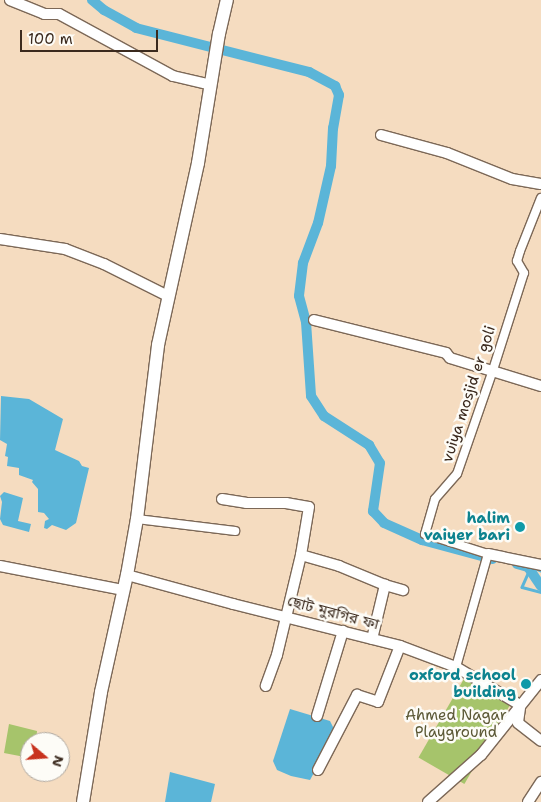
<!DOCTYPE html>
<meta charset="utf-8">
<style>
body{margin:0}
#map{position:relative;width:541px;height:802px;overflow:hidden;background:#f5dcc0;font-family:"Shantell Sans","Noto Sans Bengali",sans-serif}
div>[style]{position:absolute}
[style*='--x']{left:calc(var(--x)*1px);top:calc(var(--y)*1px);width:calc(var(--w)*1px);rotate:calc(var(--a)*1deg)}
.green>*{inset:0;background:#a6c46b;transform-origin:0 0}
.water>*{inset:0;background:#5bb5d8}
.stream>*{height:2.5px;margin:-1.25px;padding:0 1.25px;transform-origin:1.25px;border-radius:1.25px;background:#5bb5d8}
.canal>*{height:10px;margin:-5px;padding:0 5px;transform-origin:5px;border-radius:5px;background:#5bb5d8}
.roads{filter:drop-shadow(1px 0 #7c6857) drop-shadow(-1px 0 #7c6857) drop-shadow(0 1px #7c6857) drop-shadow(0 -1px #7c6857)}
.pedestrian>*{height:8px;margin:-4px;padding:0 4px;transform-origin:4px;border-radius:4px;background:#fff}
.minor>*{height:10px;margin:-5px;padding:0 5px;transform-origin:5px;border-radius:5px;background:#fff}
.tertiary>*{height:12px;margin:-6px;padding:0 6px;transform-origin:6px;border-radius:6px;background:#fff}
.dots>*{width:14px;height:14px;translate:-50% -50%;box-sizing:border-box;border:2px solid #fdfcf7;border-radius:50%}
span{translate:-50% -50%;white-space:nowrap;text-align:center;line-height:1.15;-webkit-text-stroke:5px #fdfcf7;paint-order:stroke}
.street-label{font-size:15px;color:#3b2a1e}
.culture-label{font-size:15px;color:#0d838f;font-weight:700}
.right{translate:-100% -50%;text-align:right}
.park-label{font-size:15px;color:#5b5835}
.north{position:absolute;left:20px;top:732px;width:50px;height:50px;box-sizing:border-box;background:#fdfcf7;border:1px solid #afa8a0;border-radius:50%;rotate:108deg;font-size:14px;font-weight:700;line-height:20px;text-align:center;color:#3b2a1e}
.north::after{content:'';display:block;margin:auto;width:18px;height:22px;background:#c8321e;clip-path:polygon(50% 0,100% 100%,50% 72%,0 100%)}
.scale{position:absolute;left:20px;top:30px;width:138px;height:22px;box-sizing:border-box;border:2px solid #3b2a1e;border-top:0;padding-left:6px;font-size:15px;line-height:18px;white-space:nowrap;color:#3b2a1e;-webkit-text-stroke:4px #fdfcf7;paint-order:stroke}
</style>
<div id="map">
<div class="green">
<i style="left:465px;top:677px;width:53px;height:93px;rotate:30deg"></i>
<i style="clip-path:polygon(9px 724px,37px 731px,36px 742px,30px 742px,30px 758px,4px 753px)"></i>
</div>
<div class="water">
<i style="clip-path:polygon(1px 396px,29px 399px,63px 419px,55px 450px,79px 461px,82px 466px,89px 468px,76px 523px,66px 530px,52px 525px,47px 529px,44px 528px,45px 521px,49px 519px,44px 513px,38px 512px,38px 489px,32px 482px,33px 480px,19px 475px,19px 468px,7px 466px,8px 457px,5px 456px,7px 444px,0 440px)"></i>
<i style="clip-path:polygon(4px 492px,23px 498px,18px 521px,31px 524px,29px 532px,3px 525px,0 519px,2px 502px,0 496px)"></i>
<i style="clip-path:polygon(290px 709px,330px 721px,336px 733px,310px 780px,291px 776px,277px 770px,273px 761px)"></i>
<i style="clip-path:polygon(170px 772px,215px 784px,211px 802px,165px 802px)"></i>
</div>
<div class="stream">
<i style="--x:541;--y:571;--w:11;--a:-158"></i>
<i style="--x:531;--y:567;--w:22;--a:114"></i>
<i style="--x:522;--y:587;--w:20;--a:15"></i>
</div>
<div class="canal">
<i style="--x:92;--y:0;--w:16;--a:40"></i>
<i style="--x:104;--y:10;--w:37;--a:29"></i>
<i style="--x:136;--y:28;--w:179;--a:14.3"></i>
<i style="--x:309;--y:72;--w:30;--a:28"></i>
<i style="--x:335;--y:86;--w:10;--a:66"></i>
<i style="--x:339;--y:95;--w:34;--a:100"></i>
<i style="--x:333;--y:128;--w:38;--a:93"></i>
<i style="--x:331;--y:166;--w:58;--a:102.8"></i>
<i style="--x:318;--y:223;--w:43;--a:110.6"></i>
<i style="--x:303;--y:263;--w:33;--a:97"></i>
<i style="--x:299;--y:296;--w:27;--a:75"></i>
<i style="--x:306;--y:322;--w:74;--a:86.1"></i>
<i style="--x:311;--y:396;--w:24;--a:57"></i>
<i style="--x:324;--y:416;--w:54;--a:32.8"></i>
<i style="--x:369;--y:445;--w:21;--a:59"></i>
<i style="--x:380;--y:463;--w:49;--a:98.3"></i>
<i style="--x:373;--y:511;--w:16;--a:47"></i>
<i style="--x:384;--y:523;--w:42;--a:24.1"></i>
<i style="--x:422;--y:540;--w:73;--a:15"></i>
<i style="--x:517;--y:564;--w:11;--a:15"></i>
<i style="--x:528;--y:567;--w:23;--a:56"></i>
</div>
<div class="roads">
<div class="pedestrian">
<i style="--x:137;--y:519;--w:99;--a:7"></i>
<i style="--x:456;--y:667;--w:117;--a:-74.2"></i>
<i style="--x:488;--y:554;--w:66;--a:-162.4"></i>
<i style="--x:425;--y:534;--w:36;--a:-74"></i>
<i style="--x:435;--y:499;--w:33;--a:-49"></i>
<i style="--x:457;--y:474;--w:107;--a:-70.9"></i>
<i style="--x:492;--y:373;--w:105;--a:-72.3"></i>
<i style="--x:524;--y:273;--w:14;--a:-120"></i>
<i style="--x:517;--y:261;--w:10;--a:-73"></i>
<i style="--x:520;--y:251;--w:57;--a:-68.4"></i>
</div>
<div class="minor">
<i style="--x:10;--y:0;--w:37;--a:22"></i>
<i style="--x:44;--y:14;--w:15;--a:0"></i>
<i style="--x:59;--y:14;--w:130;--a:28.5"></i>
<i style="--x:173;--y:76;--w:39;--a:13"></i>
<i style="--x:381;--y:135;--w:68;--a:15.3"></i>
<i style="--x:447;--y:153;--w:70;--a:21.8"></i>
<i style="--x:512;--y:179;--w:29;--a:10"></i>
<i style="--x:0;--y:239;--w:66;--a:8.7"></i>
<i style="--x:65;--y:249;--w:42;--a:21"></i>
<i style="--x:104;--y:264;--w:72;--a:26.6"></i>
<i style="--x:314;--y:320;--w:136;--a:14"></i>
<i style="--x:446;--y:353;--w:6;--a:51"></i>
<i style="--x:450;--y:358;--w:95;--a:17.1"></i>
<i style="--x:222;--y:499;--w:24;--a:9"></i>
<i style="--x:246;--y:503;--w:40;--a:0"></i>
<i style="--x:286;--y:503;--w:23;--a:10"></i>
<i style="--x:309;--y:507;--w:49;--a:99.5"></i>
<i style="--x:301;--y:555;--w:103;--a:103.5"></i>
<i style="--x:277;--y:655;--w:33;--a:110"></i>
<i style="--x:488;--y:554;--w:54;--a:11.7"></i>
<i style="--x:301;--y:555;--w:40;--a:16"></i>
<i style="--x:339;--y:566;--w:50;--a:22.4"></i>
<i style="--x:385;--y:585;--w:19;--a:16"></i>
<i style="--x:0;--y:566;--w:126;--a:11"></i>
<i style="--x:127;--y:575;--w:110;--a:15.3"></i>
<i style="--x:233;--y:604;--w:172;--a:14.1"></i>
<i style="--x:400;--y:646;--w:60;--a:20.6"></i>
<i style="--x:456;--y:667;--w:74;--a:30.7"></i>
<i style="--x:372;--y:639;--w:56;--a:-76.5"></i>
<i style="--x:520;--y:708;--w:15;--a:98"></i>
<i style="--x:518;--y:723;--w:29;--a:38"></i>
<i style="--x:317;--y:716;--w:89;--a:-73"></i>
<i style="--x:318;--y:770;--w:85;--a:-62.5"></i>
<i style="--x:357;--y:695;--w:22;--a:18"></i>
<i style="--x:378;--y:702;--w:60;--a:-68.6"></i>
<i style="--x:428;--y:802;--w:71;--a:-41.6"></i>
<i style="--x:481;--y:755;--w:96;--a:-51.3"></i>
<i style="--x:528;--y:802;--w:24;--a:-57"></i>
</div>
<div class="tertiary">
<i style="--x:83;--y:802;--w:111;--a:-80.7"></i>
<i style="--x:101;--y:692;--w:120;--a:-77.5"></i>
<i style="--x:127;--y:575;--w:57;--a:-79.9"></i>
<i style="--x:137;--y:519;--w:175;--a:-83.1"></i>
<i style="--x:158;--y:345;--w:186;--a:-77.6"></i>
<i style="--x:198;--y:163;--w:131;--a:-80.8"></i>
<i style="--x:219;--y:34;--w:35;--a:-77"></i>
</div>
</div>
<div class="dots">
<i style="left:520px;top:527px;background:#0f9aa8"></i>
<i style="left:526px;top:684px;background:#0f9aa8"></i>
</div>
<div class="street-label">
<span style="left:469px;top:394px;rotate:-72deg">vuiya mosjid er goli</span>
<span style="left:333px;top:613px;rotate:15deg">ছোট মুরগির ফা</span>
</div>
<div class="culture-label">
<span class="right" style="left:510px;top:527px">halim<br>vaiyer bari</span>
<span class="right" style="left:516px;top:684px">oxford school<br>building</span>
</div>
<div class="park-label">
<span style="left:456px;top:724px">Ahmed Nagar<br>Playground</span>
</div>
<div class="north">N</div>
<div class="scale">100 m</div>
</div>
